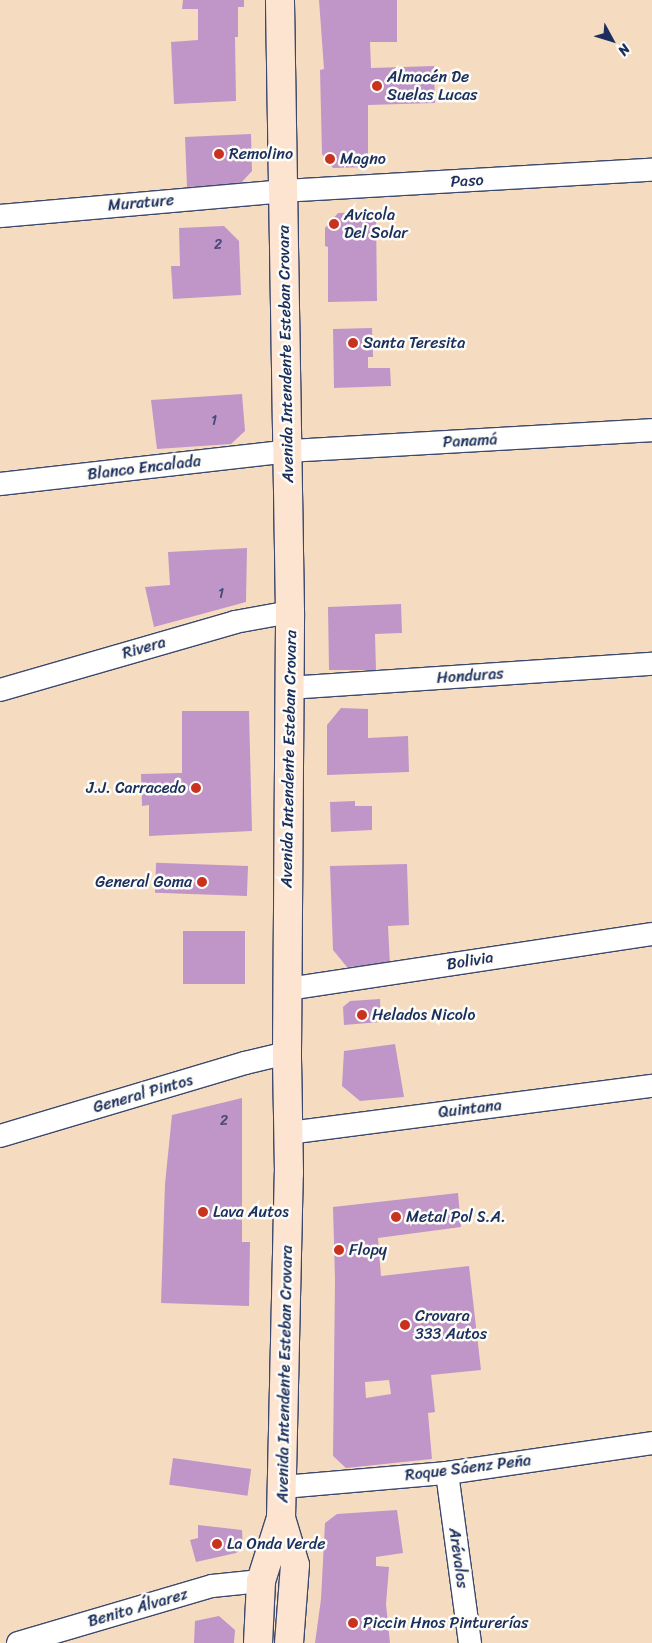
<!DOCTYPE html>
<meta charset="utf-8">
<style>
body{margin:0}
#map{position:relative;width:652px;height:1643px;overflow:hidden;background:#f5dcc1;font-family:Sriracha,sans-serif}
div>[style]{position:absolute}
[style*='--x']{left:calc(var(--x)*1px);top:calc(var(--y)*1px);width:calc(var(--w)*1px);rotate:calc(var(--a)*1deg)}
.building>*{inset:0;background:#c095c8;transform-origin:0 0}
.roads{filter:drop-shadow(1px 0 #3c496d) drop-shadow(-1px 0 #3c496d) drop-shadow(0 1px #3c496d) drop-shadow(0 -1px #3c496d)}
.street>*{height:22px;margin:-11px;padding:0 11px;transform-origin:11px;border-radius:11px;background:#fff}
.secondary>*{height:28px;margin:-14px;padding:0 14px;transform-origin:14px;border-radius:14px;background:#fde4d1}
.dots>*{width:14px;height:14px;translate:-50% -50%;box-sizing:border-box;border:2px solid #fdfcf7;border-radius:50%}
span{translate:-50% -50%;white-space:nowrap;text-align:center;line-height:1.15;-webkit-text-stroke:5px #fdfcf7;paint-order:stroke}
.number-label{font-size:14px;color:#444878}
.number-label span{-webkit-text-stroke-width:0}
.poi-label{font-size:16px;color:#1b2f5e}
.left{translate:0 -50%;text-align:left}
.right{translate:-100% -50%;text-align:right}
.street-label{font-size:16px;color:#1b2f5e}
.north{position:absolute;left:587px;top:15px;width:50px;height:50px;-webkit-text-stroke:4px #fdfcf7;paint-order:stroke;rotate:129deg;font-size:14px;font-weight:700;line-height:20px;text-align:center;color:#1b2f5e}
.north::after{content:'';display:block;margin:auto;width:18px;height:22px;background:#1b2f5e;clip-path:polygon(50% 0,100% 100%,50% 72%,0 100%)}
</style>
<div id="map">
<div class="building">
<i style="clip-path:polygon(183px 0,244px 0,244px 7px,238px 7px,238px 37px,235px 37px,236px 101px,174px 104px,171px 42px,198px 40px,198px 9px,182px 9px)"></i>
<i style="clip-path:polygon(319px 0,397px 0,397px 42px,370px 42px,371px 68px,434px 66px,435px 103px,368px 105px,368px 167px,333px 168px,322px 154px,320px 70px,324px 69px)"></i>
<i style="clip-path:polygon(251px 134px,252px 171px,239px 185px,187px 187px,185px 137px)"></i>
<i style="clip-path:polygon(376px 212px,377px 301px,328px 302px,328px 247px,325px 246px,325px 228px,338px 213px)"></i>
<i style="clip-path:polygon(224px 226px,239px 241px,241px 295px,173px 299px,171px 266px,180px 266px,179px 228px)"></i>
<i style="clip-path:polygon(372px 328px,373px 357px,368px 357px,368px 368px,390px 368px,391px 386px,334px 388px,333px 329px)"></i>
<i style="clip-path:polygon(242px 394px,245px 431px,231px 444px,157px 449px,151px 400px)"></i>
<i style="clip-path:polygon(247px 548px,246px 602px,154px 627px,145px 587px,170px 585px,168px 552px)"></i>
<i style="clip-path:polygon(401px 604px,402px 633px,375px 634px,376px 670px,329px 670px,328px 607px)"></i>
<i style="clip-path:polygon(341px 708px,368px 709px,368px 738px,408px 736px,409px 772px,327px 775px,327px 725px)"></i>
<i style="clip-path:polygon(182px 711px,249px 711px,252px 831px,149px 836px,149px 805px,142px 806px,141px 774px,182px 773px)"></i>
<i style="clip-path:polygon(355px 801px,355px 806px,372px 806px,372px 830px,331px 832px,330px 802px)"></i>
<i style="clip-path:polygon(407px 864px,409px 925px,388px 926px,390px 965px,347px 967px,333px 950px,330px 866px)"></i>
<i style="left:248px;top:866px;width:30px;height:92px;rotate:92deg"></i>
<i style="left:183px;top:931px;width:62px;height:53px"></i>
<i style="clip-path:polygon(380px 999px,381px 1022px,344px 1025px,343px 1007px,350px 1001px)"></i>
<i style="clip-path:polygon(395px 1044px,404px 1097px,360px 1101px,342px 1086px,344px 1051px)"></i>
<i style="clip-path:polygon(242px 1098px,242px 1242px,250px 1242px,249px 1306px,161px 1303px,165px 1184px,172px 1115px)"></i>
<i style="clip-path:polygon(evenodd,458px 1193px,461px 1227px,378px 1238px,381px 1276px,469px 1266px,481px 1370px,431px 1375px,435px 1412px,428px 1413px,432px 1459px,346px 1468px,333px 1456px,335px 1279px,333px 1207px,458px 1193px,389px 1380px,391px 1394px,366px 1398px,365px 1382px,389px 1380px)"></i>
<i style="left:173px;top:1458px;width:79px;height:27px;rotate:8deg"></i>
<i style="clip-path:polygon(397px 1510px,403px 1553px,376px 1557px,376px 1566px,389px 1567px,386px 1604px,390px 1643px,315px 1643px,321px 1599px,325px 1523px,337px 1514px)"></i>
<i style="clip-path:polygon(198px 1525px,242px 1530px,243px 1548px,236px 1553px,196px 1562px,190px 1540px,198px 1538px)"></i>
<i style="clip-path:polygon(219px 1616px,235px 1630px,234px 1643px,194px 1643px,195px 1621px)"></i>
</div>
<div class="roads">
<div class="street">
<i style="--x:0;--y:216;--w:284;--a:-5"></i>
<i style="--x:283;--y:191;--w:370;--a:-3.3"></i>
<i style="--x:0;--y:484;--w:291;--a:-6.5"></i>
<i style="--x:289;--y:451;--w:364;--a:-3.3"></i>
<i style="--x:288;--y:688;--w:365;--a:-3.8"></i>
<i style="--x:0;--y:690;--w:245;--a:-16.1"></i>
<i style="--x:235;--y:622;--w:56;--a:-10.3"></i>
<i style="--x:288;--y:989;--w:368;--a:-8.6"></i>
<i style="--x:289;--y:1133;--w:366;--a:-7.4"></i>
<i style="--x:0;--y:1136;--w:256;--a:-16.6"></i>
<i style="--x:245;--y:1063;--w:43;--a:-13.4"></i>
<i style="--x:447;--y:1473;--w:172;--a:82.3"></i>
<i style="--x:283;--y:1487;--w:165;--a:-4.9"></i>
<i style="--x:447;--y:1473;--w:207;--a:-8.3"></i>
<i style="--x:18;--y:1643;--w:202;--a:-16.4"></i>
<i style="--x:212;--y:1586;--w:49;--a:-5.8"></i>
</div>
<div class="secondary">
<i style="--x:281;--y:1518;--w:49;--a:73.4"></i>
<i style="--x:295;--y:1565;--w:78;--a:94.4"></i>
<i style="--x:258;--y:1643;--w:62;--a:-87.2"></i>
<i style="--x:261;--y:1581;--w:66;--a:-72.4"></i>
<i style="--x:281;--y:1518;--w:345;--a:-88.7"></i>
<i style="--x:289;--y:1173;--w:120;--a:-91"></i>
<i style="--x:287;--y:1053;--w:441;--a:-89.6"></i>
<i style="--x:290;--y:612;--w:612;--a:-90.94"></i>
</div>
</div>
<div class="dots">
<i style="left:377px;top:86px;background:#c8321e"></i>
<i style="left:219px;top:154px;background:#c8321e"></i>
<i style="left:330px;top:159px;background:#c8321e"></i>
<i style="left:334px;top:224px;background:#c8321e"></i>
<i style="left:353px;top:343px;background:#c8321e"></i>
<i style="left:196px;top:788px;background:#c8321e"></i>
<i style="left:202px;top:882px;background:#c8321e"></i>
<i style="left:362px;top:1015px;background:#c8321e"></i>
<i style="left:203px;top:1212px;background:#c8321e"></i>
<i style="left:396px;top:1217px;background:#c8321e"></i>
<i style="left:339px;top:1250px;background:#c8321e"></i>
<i style="left:405px;top:1325px;background:#c8321e"></i>
<i style="left:217px;top:1544px;background:#c8321e"></i>
<i style="left:353px;top:1623px;background:#c8321e"></i>
</div>
<div class="number-label">
<span style="left:218px;top:245px">2</span>
<span style="left:214px;top:421px">1</span>
<span style="left:221px;top:594px">1</span>
<span style="left:224px;top:1121px">2</span>
</div>
<div class="poi-label">
<span class="left" style="left:387px;top:86px">Almacén De<br>Suelas Lucas</span>
<span class="left" style="left:229px;top:154px">Remolino</span>
<span class="left" style="left:340px;top:159px">Magno</span>
<span class="left" style="left:344px;top:224px">Avicola<br>Del Solar</span>
<span class="left" style="left:363px;top:343px">Santa Teresita</span>
<span class="right" style="left:186px;top:788px">J.J. Carracedo</span>
<span class="right" style="left:192px;top:882px">General Goma</span>
<span class="left" style="left:372px;top:1015px">Helados Nicolo</span>
<span class="left" style="left:213px;top:1212px">Lava Autos</span>
<span class="left" style="left:406px;top:1217px">Metal Pol S.A.</span>
<span class="left" style="left:349px;top:1250px">Flopy</span>
<span class="left" style="left:415px;top:1325px">Crovara<br>333 Autos</span>
<span class="left" style="left:227px;top:1544px">La Onda Verde</span>
<span class="left" style="left:363px;top:1623px">Piccin Hnos Pinturerías</span>
</div>
<div class="street-label">
<span style="left:467px;top:181px;rotate:-3deg">Paso</span>
<span style="left:141px;top:203px;rotate:-5deg">Murature</span>
<span style="left:286px;top:354px;rotate:-91deg">Avenida Intendente Esteban Crovara</span>
<span style="left:470px;top:441px;rotate:-3deg">Panamá</span>
<span style="left:144px;top:468px;rotate:-7deg">Blanco Encalada</span>
<span style="left:144px;top:648px;rotate:-16deg">Rivera</span>
<span style="left:470px;top:676px;rotate:-4deg">Honduras</span>
<span style="left:289px;top:759px;rotate:-89deg">Avenida Intendente Esteban Crovara</span>
<span style="left:470px;top:961px;rotate:-9deg">Bolivia</span>
<span style="left:143px;top:1094px;rotate:-16deg">General Pintos</span>
<span style="left:470px;top:1109px;rotate:-7deg">Quintana</span>
<span style="left:285px;top:1374px;rotate:-89deg">Avenida Intendente Esteban Crovara</span>
<span style="left:468px;top:1468px;rotate:-7deg">Roque Sáenz Peña</span>
<span style="left:458px;top:1558px;rotate:82deg">Arévalos</span>
<span style="left:138px;top:1608px;rotate:-16deg">Benito Álvarez</span>
</div>
<div class="north">N</div>
</div>
